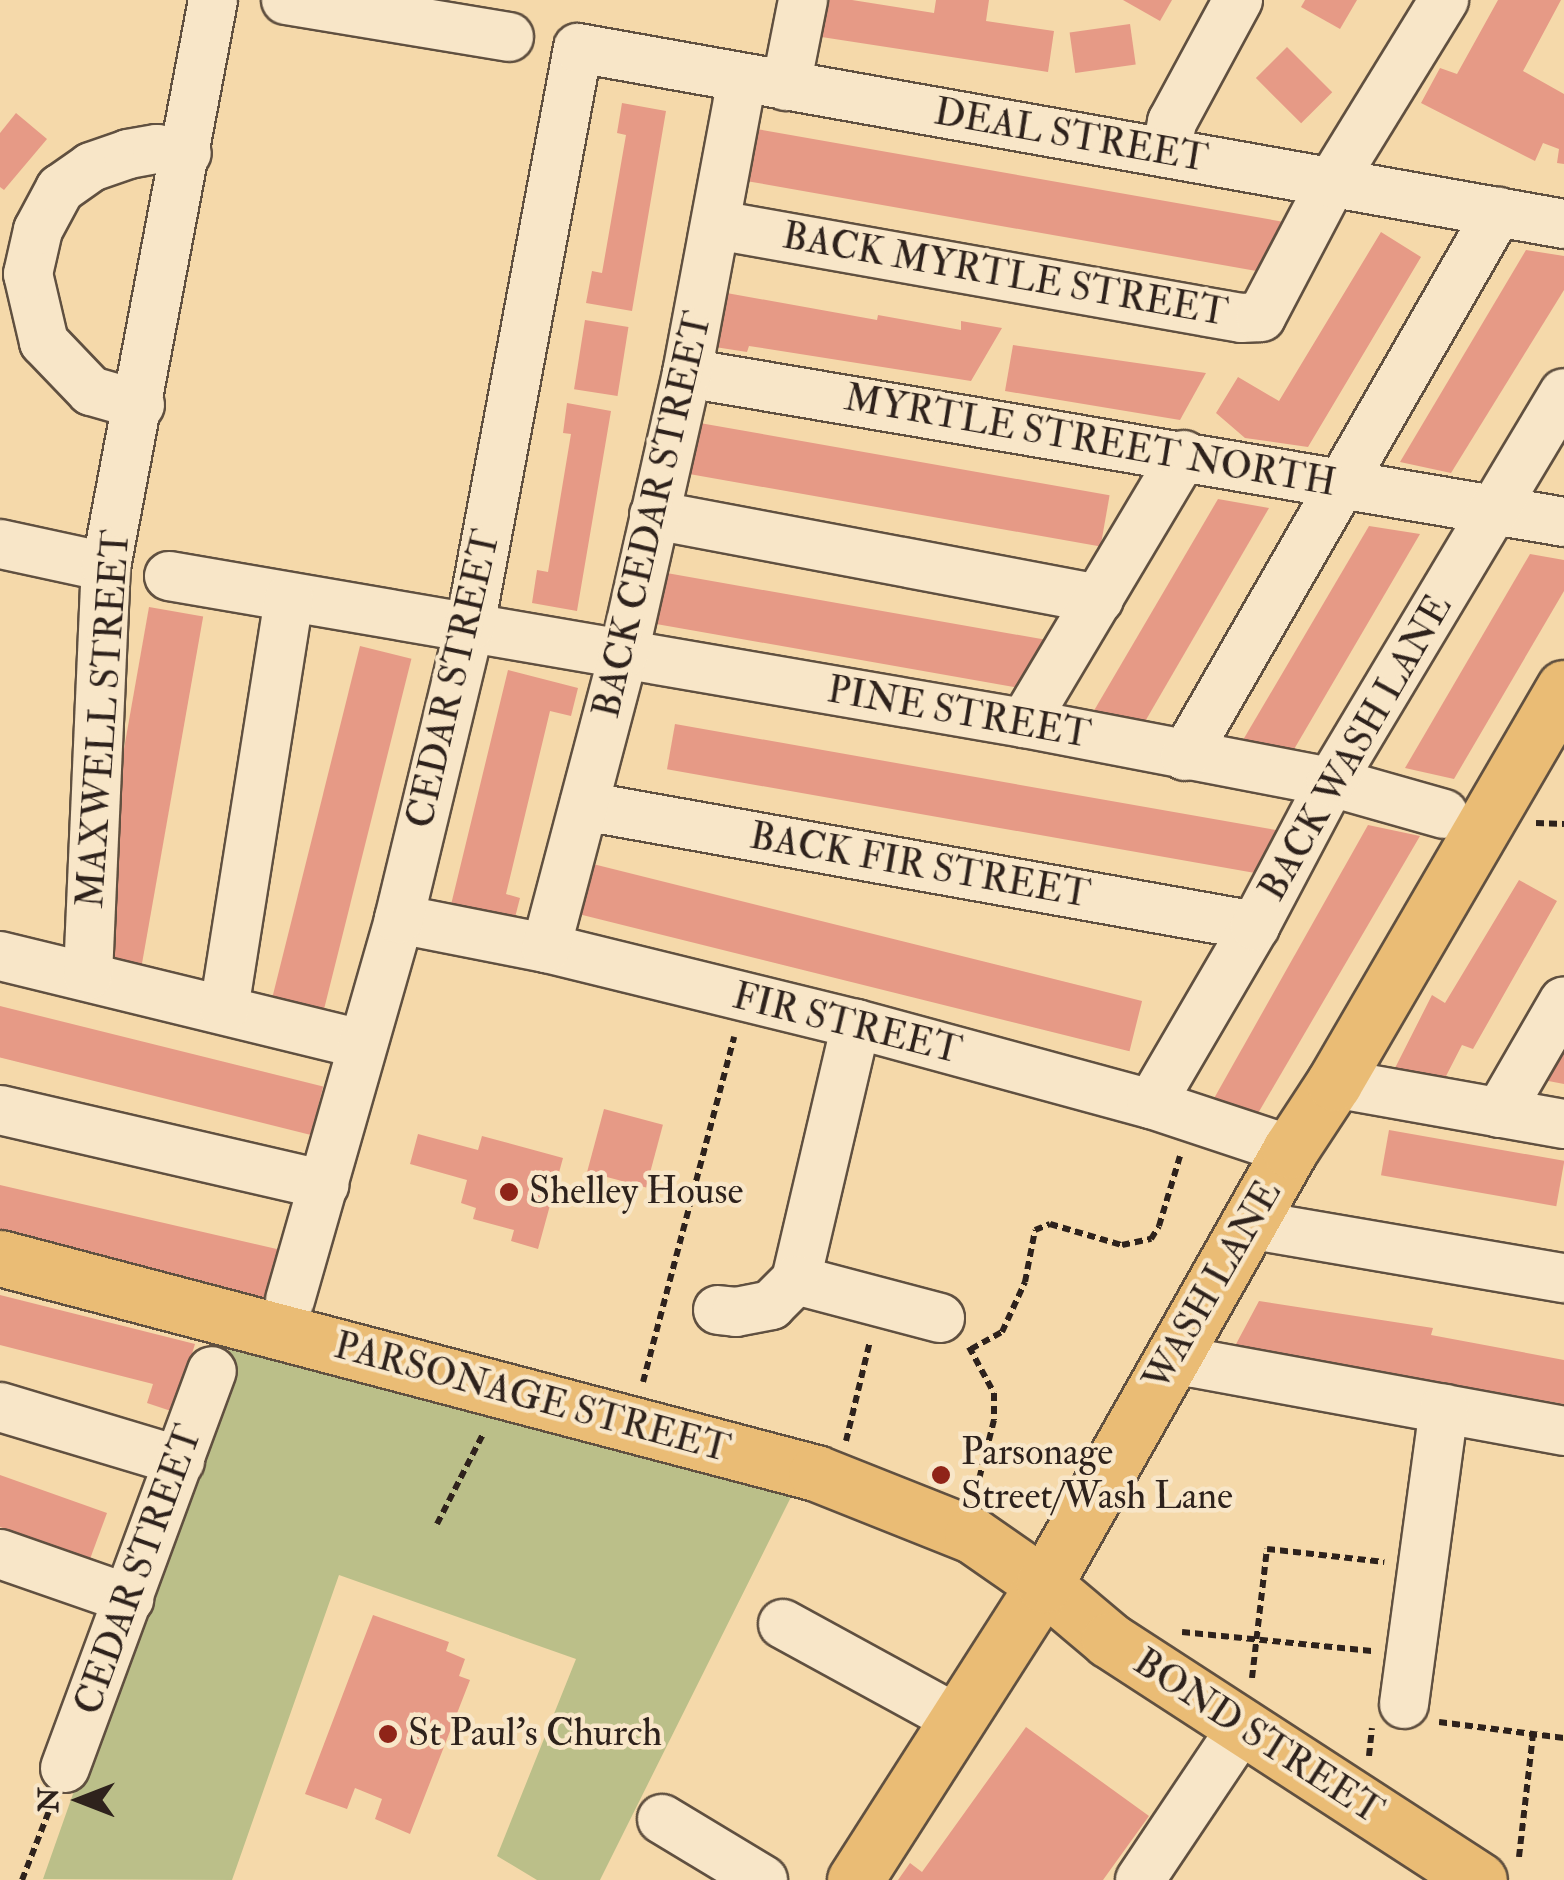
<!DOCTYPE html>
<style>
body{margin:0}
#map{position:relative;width:1564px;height:1880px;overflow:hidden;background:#f5d9aa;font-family:"IM FELL Double Pica",serif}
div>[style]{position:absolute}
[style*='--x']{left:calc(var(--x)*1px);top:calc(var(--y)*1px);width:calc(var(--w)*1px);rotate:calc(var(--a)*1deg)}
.green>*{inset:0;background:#bbbf89}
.building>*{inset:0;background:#e69a86;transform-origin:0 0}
.path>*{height:6px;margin-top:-3px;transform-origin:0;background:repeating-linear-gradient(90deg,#2e221c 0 8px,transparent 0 13px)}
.roads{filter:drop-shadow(2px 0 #605040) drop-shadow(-2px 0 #605040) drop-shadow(0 2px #605040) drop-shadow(0 -2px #605040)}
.minor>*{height:48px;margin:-24px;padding:0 24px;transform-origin:24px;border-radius:24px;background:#f8e6c8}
.major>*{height:55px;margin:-27.5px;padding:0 27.5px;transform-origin:27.5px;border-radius:27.5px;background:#eabc75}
.dots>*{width:28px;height:28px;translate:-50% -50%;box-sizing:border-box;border:5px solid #f8e6c8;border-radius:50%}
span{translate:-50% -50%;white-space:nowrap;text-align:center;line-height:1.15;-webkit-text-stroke:9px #f8e6c8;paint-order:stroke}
.street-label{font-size:38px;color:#2e221c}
.poi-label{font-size:38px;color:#2e221c}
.left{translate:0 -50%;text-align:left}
.north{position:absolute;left:30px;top:1750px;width:100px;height:100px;-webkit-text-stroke:8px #f8e6c8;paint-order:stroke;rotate:270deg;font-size:28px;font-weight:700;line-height:40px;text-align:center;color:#2e221c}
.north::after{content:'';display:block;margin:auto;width:35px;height:45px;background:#2e221c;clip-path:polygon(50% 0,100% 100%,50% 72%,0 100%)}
</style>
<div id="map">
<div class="green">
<i style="clip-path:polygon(231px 1346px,793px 1493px,600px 1880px,537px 1880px,497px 1856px,576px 1659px,339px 1575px,232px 1880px,43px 1879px)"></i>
</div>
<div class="building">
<i style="clip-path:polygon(821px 0,852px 0,934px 13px,936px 0,989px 0,986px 21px,1054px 31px,1048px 72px,815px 36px)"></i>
<i style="clip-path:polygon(1123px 0,1172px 0,1160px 21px)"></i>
<i style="clip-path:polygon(1305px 0,1357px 0,1340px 29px,1301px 7px)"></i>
<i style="clip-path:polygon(1498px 0,1561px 0,1523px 71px,1564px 94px,1564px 164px,1557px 163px,1559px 149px,1543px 143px,1535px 161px,1421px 103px,1440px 68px,1457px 74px)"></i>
<i style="left:1130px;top:24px;width:41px;height:61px;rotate:82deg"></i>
<i style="left:1287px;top:47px;width:64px;height:44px;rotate:45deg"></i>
<i style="clip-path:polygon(622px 103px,666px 111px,632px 311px,586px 303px,592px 271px,602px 273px,626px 135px,617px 133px)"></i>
<i style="clip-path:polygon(16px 113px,47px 139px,4px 190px,0 187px,0 133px)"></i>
<i style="left:751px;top:128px;width:554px;height:53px;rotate:10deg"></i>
<i style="clip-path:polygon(1381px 232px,1421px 257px,1308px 447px,1245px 438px,1216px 413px,1238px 377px,1279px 401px)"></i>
<i style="clip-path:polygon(1526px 250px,1564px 256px,1564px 290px,1451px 473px,1400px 462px)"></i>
<i style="clip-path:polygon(721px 292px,877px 320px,878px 315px,961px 330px,961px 321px,1002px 328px,971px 381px,749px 346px,747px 352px,715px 347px)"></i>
<i style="left:585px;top:320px;width:44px;height:70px;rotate:9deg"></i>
<i style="clip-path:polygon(1013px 345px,1206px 373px,1180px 420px,1005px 391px)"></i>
<i style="clip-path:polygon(567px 403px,611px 411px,577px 611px,532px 603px,537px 570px,548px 572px,571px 434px,563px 433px)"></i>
<i style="left:694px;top:422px;width:422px;height:52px;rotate:10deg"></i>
<i style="clip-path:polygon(1218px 499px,1269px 508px,1143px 725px,1092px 714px)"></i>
<i style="clip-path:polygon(1369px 526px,1420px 534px,1293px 751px,1243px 740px)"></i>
<i style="clip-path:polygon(1530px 554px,1564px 560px,1564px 591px,1454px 779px,1405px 768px)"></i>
<i style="left:661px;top:572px;width:398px;height:52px;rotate:10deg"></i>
<i style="left:149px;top:607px;width:55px;height:354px;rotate:10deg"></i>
<i style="left:360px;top:646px;width:53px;height:361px;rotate:14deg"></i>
<i style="clip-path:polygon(508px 670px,578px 688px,571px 716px,550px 711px,506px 894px,520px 898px,512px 929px,449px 913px)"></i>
<i style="left:675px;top:724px;width:621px;height:46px;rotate:10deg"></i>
<i style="clip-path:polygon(1368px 825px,1420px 836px,1257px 1115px,1212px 1102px)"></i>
<i style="left:589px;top:863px;width:570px;height:52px;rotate:14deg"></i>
<i style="clip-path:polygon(1519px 880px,1557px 901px,1473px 1049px,1462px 1045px,1444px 1080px,1394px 1070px,1432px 995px,1445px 1003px)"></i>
<i style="left:0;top:1006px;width:333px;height:50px;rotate:14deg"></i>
<i style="clip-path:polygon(1564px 1035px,1564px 1084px,1538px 1079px)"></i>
<i style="left:604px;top:1109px;width:61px;height:65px;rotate:15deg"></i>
<i style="left:1389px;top:1130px;width:178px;height:46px;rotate:10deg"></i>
<i style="clip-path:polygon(418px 1134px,478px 1150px,482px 1136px,563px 1158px,538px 1249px,511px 1241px,514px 1230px,473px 1219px,476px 1208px,461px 1203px,467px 1180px,410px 1164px)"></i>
<i style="clip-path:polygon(0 1185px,281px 1250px,263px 1311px,0 1238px)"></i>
<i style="clip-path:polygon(0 1295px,195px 1344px,174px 1412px,147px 1403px,153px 1384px,0 1345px)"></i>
<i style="clip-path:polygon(1259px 1301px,1433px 1328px,1431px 1335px,1564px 1360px,1564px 1404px,1235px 1346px)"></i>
<i style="clip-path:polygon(0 1475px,107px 1513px,90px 1559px,0 1527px)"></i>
<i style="clip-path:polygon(373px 1615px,449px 1642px,446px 1651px,465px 1659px,459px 1676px,470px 1680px,410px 1834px,375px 1819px,382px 1799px,355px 1788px,347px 1809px,305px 1794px)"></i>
<i style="clip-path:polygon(1026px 1727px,1149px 1816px,1103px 1880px,898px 1880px,910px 1863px,922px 1872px)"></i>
</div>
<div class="path">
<i style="--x:1536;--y:823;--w:28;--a:2"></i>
<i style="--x:969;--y:1347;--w:52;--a:61.5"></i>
<i style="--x:994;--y:1393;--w:27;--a:90"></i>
<i style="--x:994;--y:1420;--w:73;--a:104.2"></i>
<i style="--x:971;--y:1349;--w:35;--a:-29"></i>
<i style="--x:1002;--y:1332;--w:55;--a:-65.3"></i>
<i style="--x:1025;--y:1282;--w:53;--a:-79.1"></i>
<i style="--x:1035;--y:1230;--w:16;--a:-22"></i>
<i style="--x:1050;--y:1224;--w:75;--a:16.3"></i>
<i style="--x:1122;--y:1245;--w:30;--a:-12"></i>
<i style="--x:1151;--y:1239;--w:15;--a:-58"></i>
<i style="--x:1159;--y:1226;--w:73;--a:-73.3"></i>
<i style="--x:643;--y:1382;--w:357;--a:-75.2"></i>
<i style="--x:846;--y:1441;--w:103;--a:-76.5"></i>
<i style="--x:437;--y:1524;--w:103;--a:-62.9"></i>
<i style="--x:1182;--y:1632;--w:193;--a:5.7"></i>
<i style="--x:1252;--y:1678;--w:130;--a:-83.4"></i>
<i style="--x:1267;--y:1549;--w:118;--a:6.3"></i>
<i style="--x:1439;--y:1722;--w:126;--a:7.3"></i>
<i style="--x:1369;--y:1756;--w:28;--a:-84"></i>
<i style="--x:1519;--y:1857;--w:124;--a:-83.5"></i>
<i style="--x:22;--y:1880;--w:79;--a:-68.6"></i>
</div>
<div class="roads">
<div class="minor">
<i style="--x:286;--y:0;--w:226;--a:9.4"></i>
<i style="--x:786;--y:86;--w:88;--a:-78.8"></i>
<i style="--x:1166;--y:153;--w:32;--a:-79"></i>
<i style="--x:1172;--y:122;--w:139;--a:-61.6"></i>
<i style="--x:717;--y:225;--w:532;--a:10.06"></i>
<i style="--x:1241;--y:318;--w:20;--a:-3"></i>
<i style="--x:1261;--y:317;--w:153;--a:-62.3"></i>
<i style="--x:1332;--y:182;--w:214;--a:-58.4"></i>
<i style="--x:687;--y:373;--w:890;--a:9.64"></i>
<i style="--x:140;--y:405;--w:51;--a:-164.1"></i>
<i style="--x:91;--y:391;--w:68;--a:-133.8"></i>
<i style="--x:44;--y:342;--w:70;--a:-103.2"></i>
<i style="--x:28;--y:274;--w:45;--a:-77.2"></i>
<i style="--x:38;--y:230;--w:47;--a:-61.8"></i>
<i style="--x:60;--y:189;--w:38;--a:-35"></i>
<i style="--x:91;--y:167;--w:39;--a:-19"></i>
<i style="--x:128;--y:154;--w:29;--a:-10"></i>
<i style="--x:157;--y:149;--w:30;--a:8"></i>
<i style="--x:654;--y:515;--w:453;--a:10.7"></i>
<i style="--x:0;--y:544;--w:108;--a:12.2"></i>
<i style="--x:169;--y:576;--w:868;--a:9.76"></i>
<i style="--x:1024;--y:723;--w:313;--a:10.9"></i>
<i style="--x:1331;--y:782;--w:117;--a:15.8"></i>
<i style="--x:1024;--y:723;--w:312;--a:-59.2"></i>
<i style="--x:1185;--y:756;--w:628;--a:-60.09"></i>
<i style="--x:584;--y:806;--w:682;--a:10.14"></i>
<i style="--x:399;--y:919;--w:150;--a:11.2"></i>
<i style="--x:546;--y:948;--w:319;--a:13.8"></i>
<i style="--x:856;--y:1024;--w:306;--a:15.2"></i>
<i style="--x:1151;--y:1104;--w:146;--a:18.3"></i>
<i style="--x:546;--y:948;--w:305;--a:-75.2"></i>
<i style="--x:624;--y:653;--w:287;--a:-77.3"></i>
<i style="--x:687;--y:373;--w:300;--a:-79.4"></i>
<i style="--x:0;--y:956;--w:373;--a:13.7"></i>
<i style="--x:88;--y:975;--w:408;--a:-87.5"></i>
<i style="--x:106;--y:567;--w:577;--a:-79.31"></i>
<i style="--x:224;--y:1009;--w:416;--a:-81"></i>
<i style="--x:856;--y:1024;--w:263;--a:103.2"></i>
<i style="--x:796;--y:1280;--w:149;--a:14.8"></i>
<i style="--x:1334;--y:1083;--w:234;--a:10.1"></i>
<i style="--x:1151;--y:1104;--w:206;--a:-59.7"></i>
<i style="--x:1255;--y:926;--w:163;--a:-62.2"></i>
<i style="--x:1331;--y:782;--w:453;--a:-59.1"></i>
<i style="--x:0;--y:1110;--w:333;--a:13"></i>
<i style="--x:1499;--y:1113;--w:129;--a:-59.9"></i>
<i style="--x:1247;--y:1224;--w:322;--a:9.7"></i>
<i style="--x:290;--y:1300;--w:396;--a:-74"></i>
<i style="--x:399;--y:919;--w:301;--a:-76.4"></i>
<i style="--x:470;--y:626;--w:588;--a:-79.42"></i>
<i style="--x:578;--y:48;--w:1002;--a:10.12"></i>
<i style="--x:718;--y:1310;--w:18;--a:6"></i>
<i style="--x:736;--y:1312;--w:36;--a:-11"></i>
<i style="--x:771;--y:1305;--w:35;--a:-45"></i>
<i style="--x:1173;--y:1354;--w:23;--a:23"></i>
<i style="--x:1194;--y:1363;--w:376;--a:10.4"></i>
<i style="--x:0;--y:1407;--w:188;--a:16.7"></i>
<i style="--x:0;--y:1554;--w:137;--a:19.2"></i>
<i style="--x:783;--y:1624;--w:200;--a:28.7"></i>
<i style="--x:1404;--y:1704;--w:298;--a:-82.3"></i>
<i style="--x:65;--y:1768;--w:423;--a:-69.7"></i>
<i style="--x:662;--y:1819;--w:118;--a:31.1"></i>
<i style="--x:1140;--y:1880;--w:185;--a:-56.2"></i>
</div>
<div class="major">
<i style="--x:0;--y:1258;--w:844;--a:14.76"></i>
<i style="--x:816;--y:1473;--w:168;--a:21.7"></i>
<i style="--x:972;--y:1535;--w:88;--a:34.8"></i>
<i style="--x:1044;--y:1585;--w:85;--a:40.2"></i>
<i style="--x:1109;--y:1640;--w:441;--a:33"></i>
<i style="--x:855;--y:1880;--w:350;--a:-57.4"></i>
<i style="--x:1044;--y:1585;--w:500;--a:-60.5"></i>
<i style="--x:1290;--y:1150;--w:80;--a:-56.7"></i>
<i style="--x:1334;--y:1083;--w:457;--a:-59.8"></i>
</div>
</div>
<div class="dots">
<i style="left:509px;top:1192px;background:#8f2418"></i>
<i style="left:941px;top:1475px;background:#8f2418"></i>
<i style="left:388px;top:1734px;background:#8f2418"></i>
</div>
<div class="street-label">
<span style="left:1071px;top:136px;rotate:10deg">DEAL STREET</span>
<span style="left:1005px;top:275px;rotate:10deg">BACK MYRTLE STREET</span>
<span style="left:1090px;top:441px;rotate:10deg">MYRTLE STREET NORTH</span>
<span style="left:653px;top:515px;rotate:-77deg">BACK CEDAR STREET</span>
<span style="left:454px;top:679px;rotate:-77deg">CEDAR STREET</span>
<span style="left:959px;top:713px;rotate:10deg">PINE STREET</span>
<span style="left:104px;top:719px;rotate:-86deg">MAXWELL STREET</span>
<span style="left:1356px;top:748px;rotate:-60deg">BACK WASH LANE</span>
<span style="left:920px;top:866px;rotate:10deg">BACK FIR STREET</span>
<span style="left:847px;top:1024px;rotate:14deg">FIR STREET</span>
<span style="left:1213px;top:1286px;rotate:-60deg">WASH LANE</span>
<span style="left:532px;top:1398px;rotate:15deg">PARSONAGE STREET</span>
<span style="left:139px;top:1570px;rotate:-70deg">CEDAR STREET</span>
<span style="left:1258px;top:1737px;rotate:33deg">BOND STREET</span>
</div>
<div class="poi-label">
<span class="left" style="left:529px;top:1192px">Shelley House</span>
<span class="left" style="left:961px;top:1475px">Parsonage<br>Street/Wash Lane</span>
<span class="left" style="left:408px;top:1734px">St Paul's Church</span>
</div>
<div class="north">N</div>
</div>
